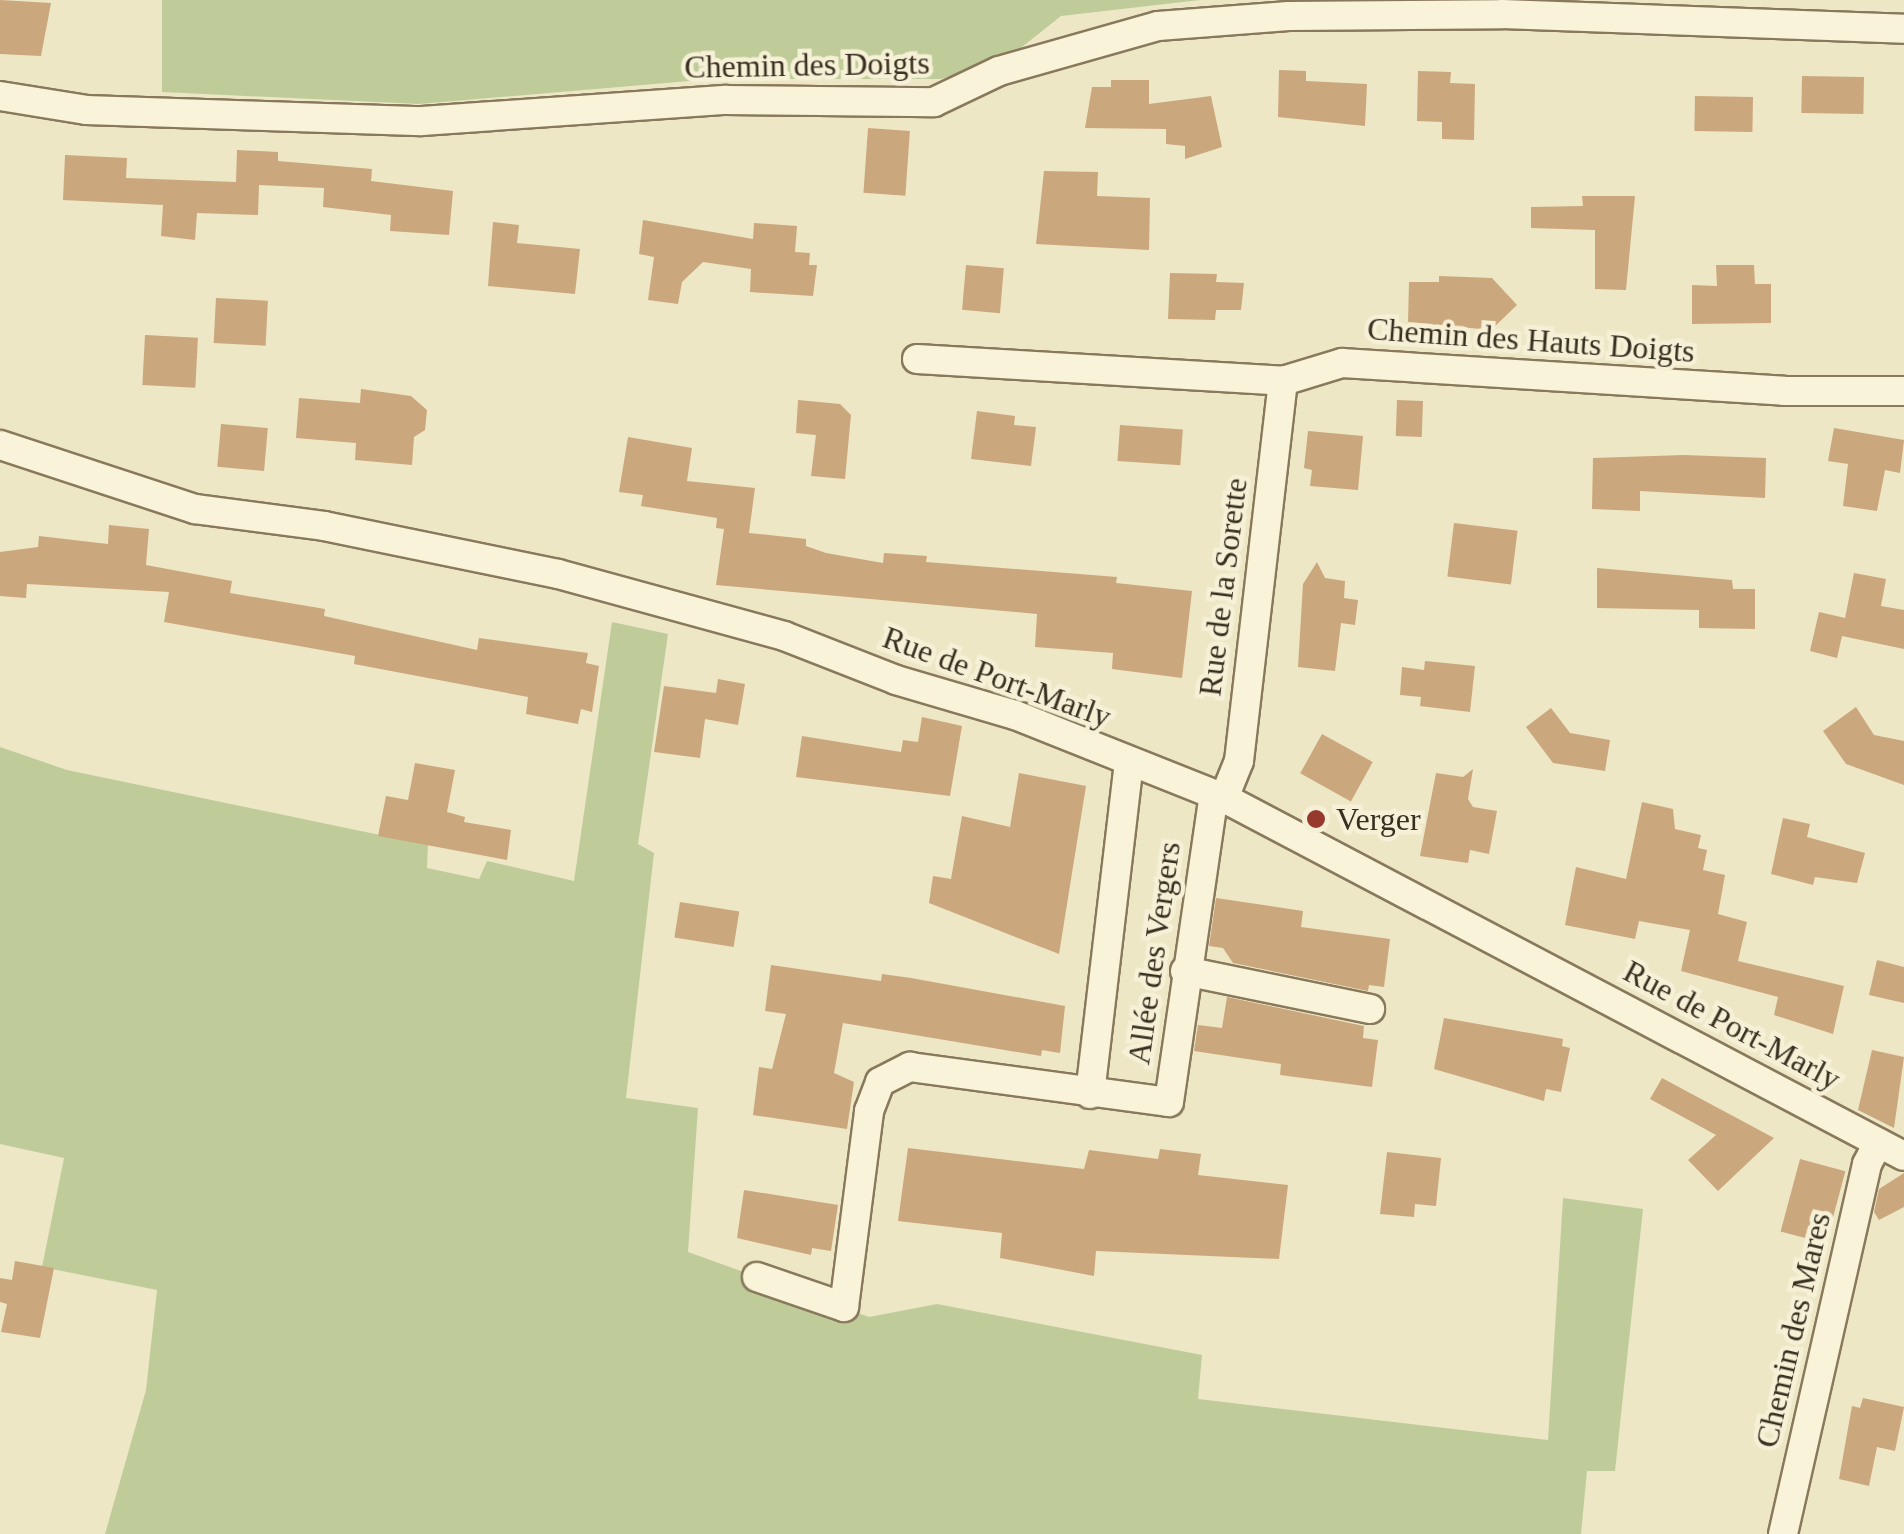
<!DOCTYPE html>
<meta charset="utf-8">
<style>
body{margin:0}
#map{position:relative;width:1904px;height:1534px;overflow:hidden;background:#ede7c6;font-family:"Times New Roman",serif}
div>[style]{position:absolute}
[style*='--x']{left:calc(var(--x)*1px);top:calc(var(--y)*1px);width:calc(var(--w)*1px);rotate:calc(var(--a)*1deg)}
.green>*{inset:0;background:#bfcc9a}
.building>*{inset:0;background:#cba77d;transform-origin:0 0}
.roads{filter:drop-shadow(2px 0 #89795c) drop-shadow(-2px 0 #89795c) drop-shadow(0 2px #89795c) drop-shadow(0 -2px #89795c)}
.street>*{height:28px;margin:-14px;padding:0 14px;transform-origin:14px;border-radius:14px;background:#f8f3d9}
.dots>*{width:28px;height:28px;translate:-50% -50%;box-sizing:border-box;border:5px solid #f5f0d6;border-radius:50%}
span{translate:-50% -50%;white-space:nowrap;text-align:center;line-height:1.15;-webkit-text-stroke:9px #f5f0d6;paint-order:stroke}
.street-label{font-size:32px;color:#392f20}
.poi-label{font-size:32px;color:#392f20}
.left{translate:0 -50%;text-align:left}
</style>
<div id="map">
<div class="green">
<i style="clip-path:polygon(162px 0,1200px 0,1061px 16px,1007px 59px,941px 79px,713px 79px,419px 104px,162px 92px)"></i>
<i style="clip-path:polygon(612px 622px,668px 634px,638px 844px,654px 853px,626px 1098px,698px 1108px,688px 1252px,869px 1317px,937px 1304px,1202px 1355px,1198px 1399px,1548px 1440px,1563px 1198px,1643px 1209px,1615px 1471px,1587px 1471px,1581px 1534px,105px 1534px,146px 1390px,157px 1290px,42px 1267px,64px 1158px,0 1144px,0 747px,67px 770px,428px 845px,427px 868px,479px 879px,487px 861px,574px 881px)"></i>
</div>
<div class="building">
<i style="clip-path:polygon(0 0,51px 3px,41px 56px,0 54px)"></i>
<i style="clip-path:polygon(1279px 70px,1306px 71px,1306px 81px,1367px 84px,1365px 126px,1278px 117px)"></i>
<i style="clip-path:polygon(1418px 71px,1451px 72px,1450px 83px,1475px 84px,1474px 140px,1442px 139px,1442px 122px,1417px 121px)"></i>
<i style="left:1802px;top:76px;width:62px;height:37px;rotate:1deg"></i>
<i style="clip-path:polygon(1111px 80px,1149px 80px,1149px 104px,1211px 96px,1222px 147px,1185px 159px,1185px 146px,1166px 144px,1166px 129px,1085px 128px,1092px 87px,1111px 87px)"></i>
<i style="left:1695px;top:96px;width:58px;height:35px;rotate:1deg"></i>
<i style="left:868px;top:128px;width:42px;height:65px;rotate:4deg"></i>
<i style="clip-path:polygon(237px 150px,278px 152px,278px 161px,372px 169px,371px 181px,453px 191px,449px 235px,390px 231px,391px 215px,323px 207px,324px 188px,259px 185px,258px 215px,197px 213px,195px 240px,161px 236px,163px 205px,63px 200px,65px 155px,127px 158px,126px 178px,236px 182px)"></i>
<i style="clip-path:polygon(1044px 171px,1098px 172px,1097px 196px,1150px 198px,1149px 250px,1036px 244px)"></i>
<i style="clip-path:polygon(1582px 196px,1635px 196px,1626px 290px,1595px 289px,1595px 230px,1531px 228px,1531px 207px,1583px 206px)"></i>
<i style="clip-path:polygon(643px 220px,753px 239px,754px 223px,797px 226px,795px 252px,810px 253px,809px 265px,817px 265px,813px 296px,750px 292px,751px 269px,703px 262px,682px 282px,678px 304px,648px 300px,654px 257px,639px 254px)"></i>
<i style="clip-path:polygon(493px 222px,519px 225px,517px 243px,580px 249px,575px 294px,488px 286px)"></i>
<i style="left:966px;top:265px;width:38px;height:45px;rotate:5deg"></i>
<i style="clip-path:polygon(1716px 265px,1754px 265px,1755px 284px,1771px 284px,1771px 323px,1692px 324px,1692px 285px,1717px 286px)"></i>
<i style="clip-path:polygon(1170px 273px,1217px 274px,1216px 282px,1244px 283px,1241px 310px,1216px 310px,1215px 320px,1168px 319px)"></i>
<i style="clip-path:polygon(1439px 276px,1492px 278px,1517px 305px,1491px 330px,1408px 322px,1409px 282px,1439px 282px)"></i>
<i style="left:216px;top:298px;width:52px;height:45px;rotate:3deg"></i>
<i style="left:145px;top:335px;width:53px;height:50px;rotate:3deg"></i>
<i style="clip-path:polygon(361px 389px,411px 396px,427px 410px,425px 430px,414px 437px,412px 465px,355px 460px,356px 443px,296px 438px,299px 398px,360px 403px)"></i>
<i style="clip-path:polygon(798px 400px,840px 404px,851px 415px,845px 479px,811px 476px,816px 435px,796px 433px)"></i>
<i style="left:1397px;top:400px;width:26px;height:36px;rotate:2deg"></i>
<i style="clip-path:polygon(977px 411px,1015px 416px,1014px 425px,1036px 427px,1031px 466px,971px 459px)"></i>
<i style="left:221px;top:424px;width:47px;height:43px;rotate:5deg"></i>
<i style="left:1120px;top:425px;width:63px;height:36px;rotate:4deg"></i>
<i style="clip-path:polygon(1834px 428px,1904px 440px,1900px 473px,1885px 470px,1877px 511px,1843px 506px,1848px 464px,1828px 461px)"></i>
<i style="clip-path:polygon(1308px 431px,1363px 436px,1358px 490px,1310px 486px,1312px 470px,1304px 468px)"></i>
<i style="clip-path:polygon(628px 437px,692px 448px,687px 481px,755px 488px,749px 533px,806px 539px,806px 546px,826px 553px,883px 563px,884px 553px,927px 556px,926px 562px,1117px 577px,1116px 583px,1192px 591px,1182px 678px,1112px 669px,1113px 653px,1035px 647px,1037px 614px,716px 585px,724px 529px,716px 528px,717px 518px,641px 506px,643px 495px,619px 492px)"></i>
<i style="clip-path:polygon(1684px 455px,1766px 458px,1765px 498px,1640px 491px,1640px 511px,1592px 509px,1593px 458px)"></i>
<i style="left:1454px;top:523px;width:64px;height:54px;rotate:7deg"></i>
<i style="clip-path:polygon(109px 525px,149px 529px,146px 565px,232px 581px,230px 593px,325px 609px,324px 616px,477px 650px,479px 638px,588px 653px,586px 663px,599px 666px,592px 712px,581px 709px,578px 724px,526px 714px,528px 697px,354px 664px,355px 656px,164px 622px,169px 592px,27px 584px,26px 598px,0 596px,0 552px,38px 547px,39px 536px,108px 544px)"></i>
<i style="clip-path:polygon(1317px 562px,1325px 578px,1345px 581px,1344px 598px,1358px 600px,1355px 625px,1341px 623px,1335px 671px,1298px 667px,1303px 584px)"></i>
<i style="clip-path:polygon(1597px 568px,1732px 580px,1733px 589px,1755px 589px,1755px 629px,1699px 628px,1699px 610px,1597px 608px)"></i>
<i style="clip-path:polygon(1854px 573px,1886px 579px,1881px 606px,1904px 610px,1904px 649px,1842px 636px,1837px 658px,1810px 651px,1819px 612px,1845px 618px)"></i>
<i style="clip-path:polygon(1425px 661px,1475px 666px,1470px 712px,1420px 706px,1421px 697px,1400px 695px,1402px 667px,1424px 670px)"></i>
<i style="clip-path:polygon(718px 679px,745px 684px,738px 725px,705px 719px,700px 758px,654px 752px,664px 686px,716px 693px)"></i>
<i style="clip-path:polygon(1856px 707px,1874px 735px,1904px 741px,1904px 785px,1846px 764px,1823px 731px)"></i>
<i style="clip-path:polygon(1551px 708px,1570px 733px,1610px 740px,1605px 771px,1553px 763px,1526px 727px)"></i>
<i style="clip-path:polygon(922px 717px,962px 726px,950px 796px,796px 777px,802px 736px,901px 752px,903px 740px,918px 742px)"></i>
<i style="left:1322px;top:734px;width:58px;height:45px;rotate:29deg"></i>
<i style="clip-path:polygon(415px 763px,455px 770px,447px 812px,465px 817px,464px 822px,511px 830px,507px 860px,378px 836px,386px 796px,408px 800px)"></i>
<i style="clip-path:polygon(1473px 769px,1468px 799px,1473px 807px,1497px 811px,1489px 854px,1470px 850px,1468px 863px,1420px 856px,1436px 773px,1463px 777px)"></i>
<i style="clip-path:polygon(1019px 773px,1086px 786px,1059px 954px,929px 903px,933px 876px,951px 879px,962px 816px,1010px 827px)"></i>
<i style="clip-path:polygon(1642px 802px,1673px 809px,1675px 829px,1701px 835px,1698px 848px,1707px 850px,1703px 870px,1725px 875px,1718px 914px,1747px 922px,1738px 961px,1844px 986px,1833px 1034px,1774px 1015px,1778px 997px,1681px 971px,1690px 930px,1639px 921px,1635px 939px,1565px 925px,1576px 867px,1626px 879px)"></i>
<i style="clip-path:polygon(1783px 818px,1810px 824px,1807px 837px,1865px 853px,1857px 883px,1815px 877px,1813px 885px,1771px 874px)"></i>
<i style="clip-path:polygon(1216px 898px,1303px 911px,1301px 927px,1390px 939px,1384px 987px,1369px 985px,1368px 991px,1233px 963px,1223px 948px,1209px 946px)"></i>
<i style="left:680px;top:902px;width:60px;height:36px;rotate:9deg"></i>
<i style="clip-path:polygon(1877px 960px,1904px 967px,1904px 1003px,1869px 995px)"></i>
<i style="clip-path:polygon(771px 965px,881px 981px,882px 974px,911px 978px,1065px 1006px,1060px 1053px,1042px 1050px,1041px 1056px,843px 1023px,834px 1073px,854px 1082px,847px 1129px,753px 1115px,759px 1067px,772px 1069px,786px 1014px,765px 1011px)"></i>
<i style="clip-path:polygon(1227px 997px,1364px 1026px,1363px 1038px,1378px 1040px,1372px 1087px,1280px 1075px,1281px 1064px,1194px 1051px,1198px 1025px,1222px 1028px)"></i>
<i style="clip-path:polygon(1444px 1018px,1563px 1039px,1562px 1046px,1570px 1048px,1561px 1092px,1546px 1089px,1544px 1101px,1434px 1069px)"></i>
<i style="clip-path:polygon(1872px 1050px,1904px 1057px,1894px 1128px,1858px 1110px)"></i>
<i style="clip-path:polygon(1662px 1078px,1774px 1138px,1718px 1191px,1688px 1160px,1716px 1135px,1650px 1099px)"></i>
<i style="clip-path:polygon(908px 1148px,1084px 1169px,1089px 1150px,1158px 1159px,1160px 1149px,1201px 1154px,1198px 1175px,1288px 1185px,1279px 1259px,1096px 1251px,1094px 1276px,1000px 1258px,1002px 1233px,898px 1221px)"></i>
<i style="clip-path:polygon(1387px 1152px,1441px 1158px,1436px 1206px,1415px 1204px,1414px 1217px,1380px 1214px)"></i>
<i style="left:1800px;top:1159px;width:47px;height:75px;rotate:15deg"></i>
<i style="clip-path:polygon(1904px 1173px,1904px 1207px,1879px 1220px,1874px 1212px,1879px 1189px)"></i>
<i style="clip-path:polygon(744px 1190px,838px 1205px,831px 1251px,812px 1248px,811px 1255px,737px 1238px)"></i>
<i style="clip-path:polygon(15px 1261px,54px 1268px,40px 1338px,1px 1332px,7px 1304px,0 1302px,0 1278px,12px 1280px)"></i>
<i style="clip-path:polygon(1863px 1398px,1904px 1407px,1895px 1451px,1877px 1447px,1869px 1486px,1839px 1479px,1852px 1406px,1860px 1408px)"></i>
</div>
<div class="roads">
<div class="street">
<i style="--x:0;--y:96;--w:87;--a:9.2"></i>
<i style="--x:86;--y:110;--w:336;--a:1.9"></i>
<i style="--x:422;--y:121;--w:305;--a:-4"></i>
<i style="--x:726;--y:100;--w:208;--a:0.6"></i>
<i style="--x:934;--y:102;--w:72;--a:-25.5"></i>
<i style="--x:999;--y:71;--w:165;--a:-15.8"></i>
<i style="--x:1158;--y:26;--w:131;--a:-4.4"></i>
<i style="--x:1289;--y:16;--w:213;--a:-0.5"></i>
<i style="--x:1502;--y:14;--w:402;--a:2.1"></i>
<i style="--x:917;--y:359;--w:367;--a:3.4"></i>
<i style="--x:1283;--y:381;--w:62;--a:-17"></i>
<i style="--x:1342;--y:363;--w:443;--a:3.6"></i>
<i style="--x:1784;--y:391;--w:120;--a:0"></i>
<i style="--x:0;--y:445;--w:205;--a:18.2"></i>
<i style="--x:195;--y:509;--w:130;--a:7.5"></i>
<i style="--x:324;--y:526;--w:239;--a:11.6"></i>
<i style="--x:558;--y:574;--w:234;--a:15.3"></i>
<i style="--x:784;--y:636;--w:120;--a:21.4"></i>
<i style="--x:896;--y:680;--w:124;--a:16.4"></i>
<i style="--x:1015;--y:715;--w:225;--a:21.7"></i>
<i style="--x:1224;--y:798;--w:768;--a:27.77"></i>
<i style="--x:1224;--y:798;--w:40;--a:-68"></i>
<i style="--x:1239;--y:761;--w:383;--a:-83.4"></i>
<i style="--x:1185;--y:971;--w:189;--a:11.6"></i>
<i style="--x:1090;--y:1094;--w:333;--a:-83.3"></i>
<i style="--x:757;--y:1277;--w:92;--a:19"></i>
<i style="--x:844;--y:1307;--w:198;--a:-82.7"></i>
<i style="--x:869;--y:1111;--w:31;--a:-69"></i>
<i style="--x:880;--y:1082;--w:34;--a:-27"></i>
<i style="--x:910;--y:1067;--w:261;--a:7.7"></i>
<i style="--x:1169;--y:1102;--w:311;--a:-81.7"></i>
<i style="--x:1783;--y:1534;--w:379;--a:-77.2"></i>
<i style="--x:1867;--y:1164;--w:24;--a:-62"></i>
</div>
</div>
<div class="dots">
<i style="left:1316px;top:819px;background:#963a2d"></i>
</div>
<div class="street-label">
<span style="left:807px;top:65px;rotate:-1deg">Chemin des Doigts</span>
<span style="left:1531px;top:340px;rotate:4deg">Chemin des Hauts Doigts</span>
<span style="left:1223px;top:587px;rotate:-83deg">Rue de la Sorette</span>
<span style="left:997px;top:677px;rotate:20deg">Rue de Port-Marly</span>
<span style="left:1154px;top:953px;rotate:-82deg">Allée des Vergers</span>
<span style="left:1732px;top:1025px;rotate:28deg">Rue de Port-Marly</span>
<span style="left:1793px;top:1330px;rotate:-77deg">Chemin des Mares</span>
</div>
<div class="poi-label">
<span class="left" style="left:1336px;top:819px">Verger</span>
</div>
</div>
